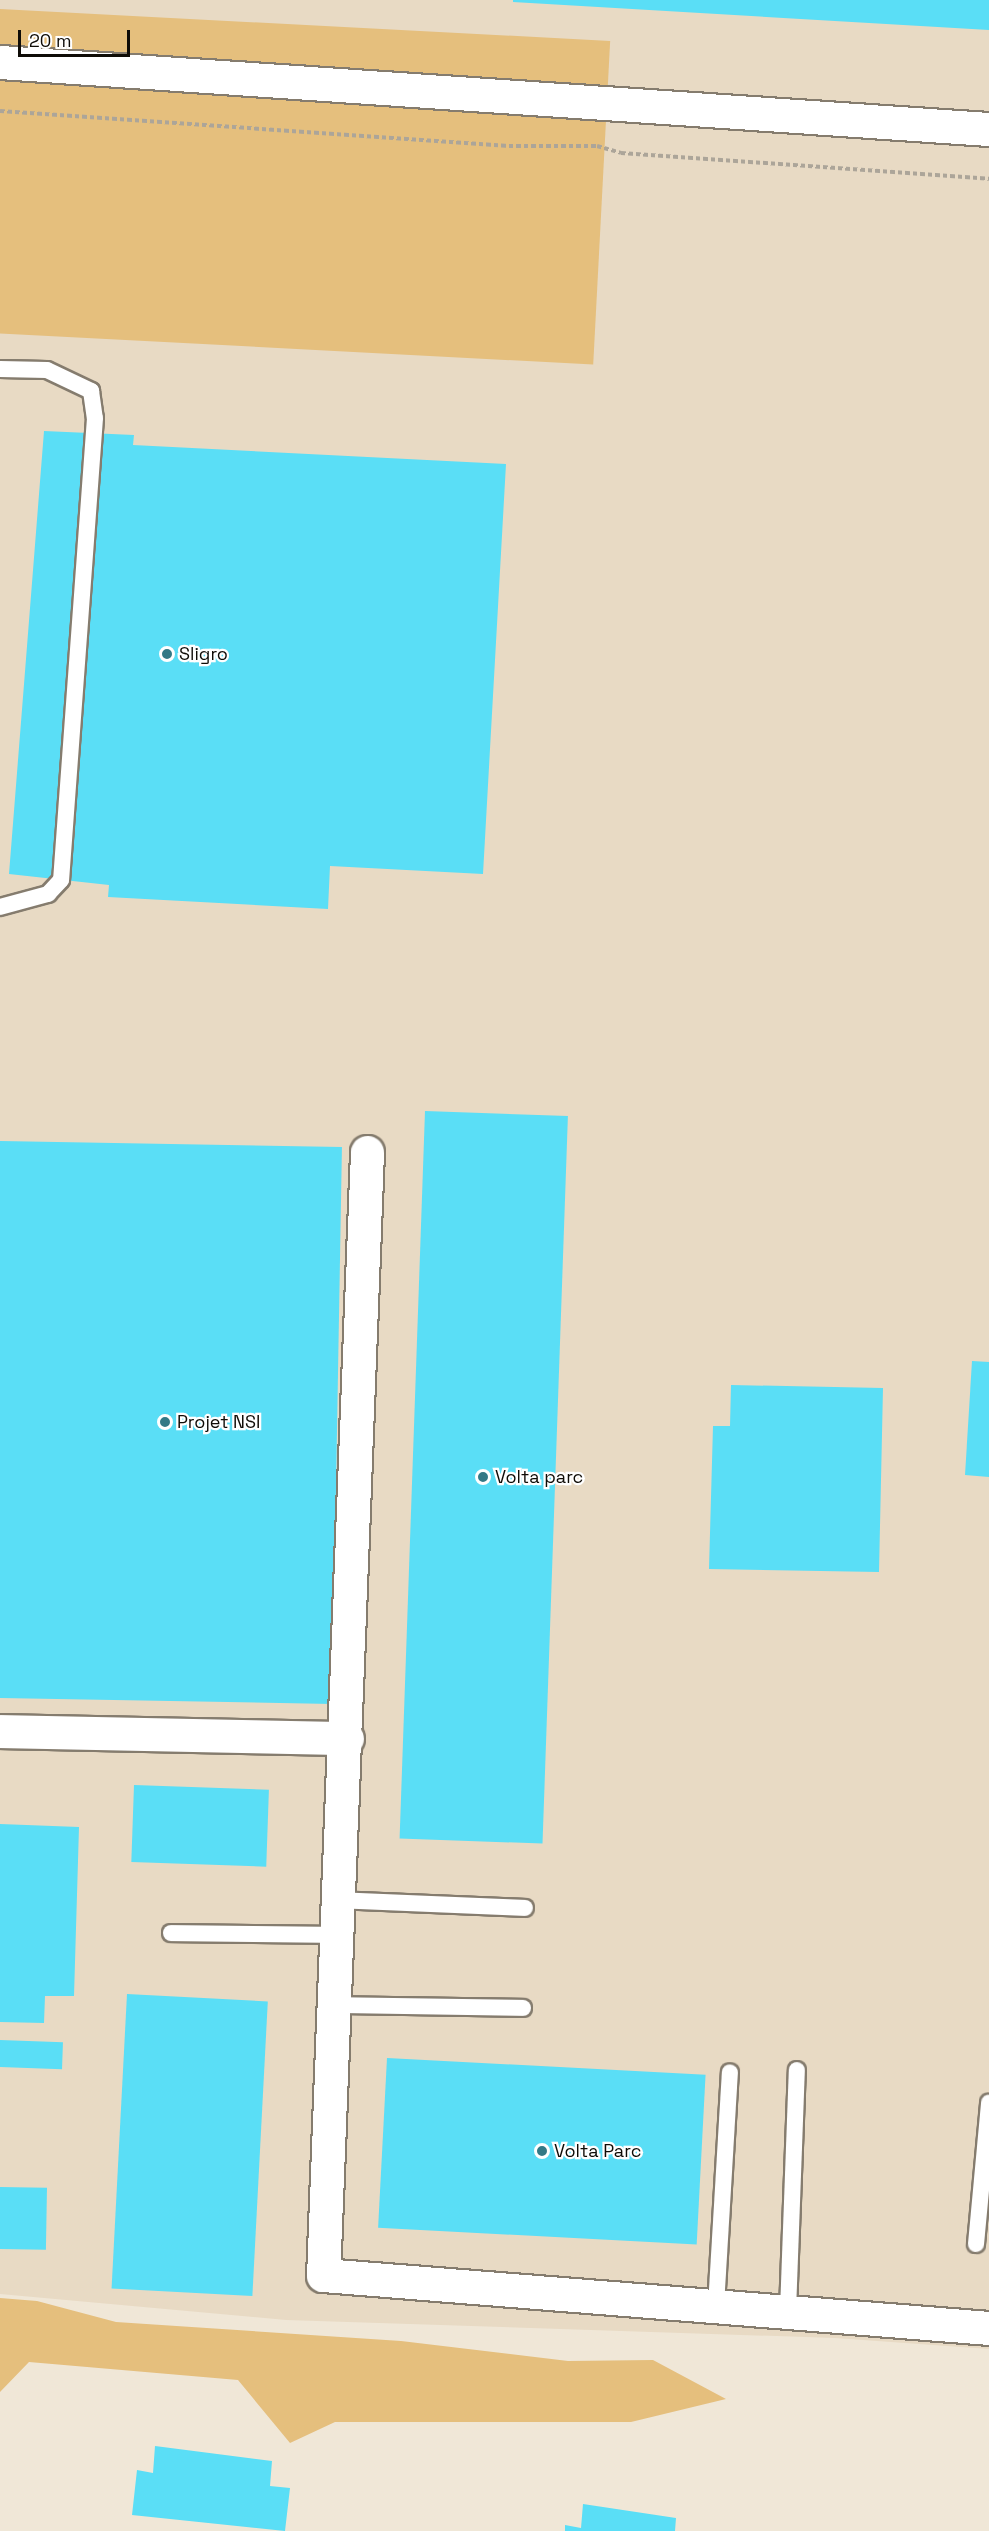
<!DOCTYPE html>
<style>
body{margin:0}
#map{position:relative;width:989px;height:2531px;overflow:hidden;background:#f0e7d7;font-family:"Space Grotesk",sans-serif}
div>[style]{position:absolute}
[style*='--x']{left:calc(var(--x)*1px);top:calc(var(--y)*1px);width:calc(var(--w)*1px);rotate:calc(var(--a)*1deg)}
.built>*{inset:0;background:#e8dac4}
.green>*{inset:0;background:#e5bf7d;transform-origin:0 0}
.building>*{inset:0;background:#5adef6;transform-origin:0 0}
.path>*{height:4px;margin-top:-2px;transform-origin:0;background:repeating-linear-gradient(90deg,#aca599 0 4.5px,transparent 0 7.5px)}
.roads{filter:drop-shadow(2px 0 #857c6e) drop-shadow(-2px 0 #857c6e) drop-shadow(0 2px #857c6e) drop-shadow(0 -2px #857c6e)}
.service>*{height:16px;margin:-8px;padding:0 8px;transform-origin:8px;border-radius:8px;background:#fff}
.minor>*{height:33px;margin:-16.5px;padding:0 16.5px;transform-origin:16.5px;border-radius:16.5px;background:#fff}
.dots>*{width:16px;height:16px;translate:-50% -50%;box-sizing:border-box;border:3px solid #fff;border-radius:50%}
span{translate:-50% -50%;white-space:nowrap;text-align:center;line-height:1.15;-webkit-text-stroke:4.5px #fff;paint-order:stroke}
.poi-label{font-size:18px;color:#0f0c07}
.left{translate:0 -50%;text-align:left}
.scale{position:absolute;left:18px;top:30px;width:112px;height:27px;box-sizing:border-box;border:3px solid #0f0c07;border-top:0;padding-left:8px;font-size:18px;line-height:21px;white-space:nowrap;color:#0f0c07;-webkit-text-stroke:4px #fff;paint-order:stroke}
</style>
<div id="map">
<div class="built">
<i style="clip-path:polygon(0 0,989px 0,989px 2349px,835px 2338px,286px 2320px,0 2294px)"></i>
</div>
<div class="green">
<i style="left:0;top:9px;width:611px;height:324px;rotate:3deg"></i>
<i style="clip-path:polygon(0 2298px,37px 2301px,116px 2322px,401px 2341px,568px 2361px,653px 2360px,726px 2399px,631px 2422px,335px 2422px,290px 2443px,238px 2380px,29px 2362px,0 2392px)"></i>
</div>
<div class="building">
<i style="clip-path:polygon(513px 0,989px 0,989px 30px,513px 2px)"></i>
<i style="clip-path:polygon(44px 431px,134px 435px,133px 445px,506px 464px,483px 874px,330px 866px,328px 909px,108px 897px,109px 885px,9px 874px)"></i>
<i style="left:425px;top:1111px;width:143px;height:728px;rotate:2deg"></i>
<i style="left:0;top:1141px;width:342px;height:557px;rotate:1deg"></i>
<i style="clip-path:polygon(972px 1361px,989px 1362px,989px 1477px,965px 1475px)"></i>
<i style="clip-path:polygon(731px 1385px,883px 1388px,879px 1572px,709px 1569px,713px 1426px,730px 1426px)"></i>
<i style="left:134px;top:1785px;width:135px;height:77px;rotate:2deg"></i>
<i style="clip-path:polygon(0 1824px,79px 1827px,74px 1996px,45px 1996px,44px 2023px,0 2022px)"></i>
<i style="left:127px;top:1994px;width:141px;height:295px;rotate:3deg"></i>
<i style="left:0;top:2040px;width:63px;height:27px;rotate:2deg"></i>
<i style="left:387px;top:2058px;width:319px;height:170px;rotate:3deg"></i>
<i style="left:0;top:2187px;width:47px;height:62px;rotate:1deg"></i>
<i style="clip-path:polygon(155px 2446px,272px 2461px,270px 2486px,290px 2488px,285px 2531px,132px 2515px,137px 2470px,153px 2473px)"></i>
<i style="clip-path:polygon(583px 2504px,676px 2518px,675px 2531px,565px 2531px,565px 2525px,581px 2528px)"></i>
</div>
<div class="path">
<i style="--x:0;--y:111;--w:510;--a:3.93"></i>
<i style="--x:509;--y:146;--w:88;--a:0"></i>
<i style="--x:597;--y:146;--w:25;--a:16"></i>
<i style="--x:621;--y:153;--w:369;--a:4"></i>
</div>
<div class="roads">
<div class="service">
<i style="--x:0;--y:369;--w:47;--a:1.2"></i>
<i style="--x:47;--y:370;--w:49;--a:25.5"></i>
<i style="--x:91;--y:391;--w:27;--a:82"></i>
<i style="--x:95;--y:418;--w:463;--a:94.2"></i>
<i style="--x:61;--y:880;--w:19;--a:133"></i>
<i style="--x:48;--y:894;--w:50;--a:164.8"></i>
<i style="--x:337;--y:1900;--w:188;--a:2.4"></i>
<i style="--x:171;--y:1933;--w:165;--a:0.7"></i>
<i style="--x:333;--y:2005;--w:190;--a:0.9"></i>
<i style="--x:976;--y:2244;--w:142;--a:-84.7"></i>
<i style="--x:716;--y:2306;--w:234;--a:-86.6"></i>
<i style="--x:788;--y:2311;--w:241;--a:-87.9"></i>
</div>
<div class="minor">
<i style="--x:0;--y:62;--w:991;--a:3.88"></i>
<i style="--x:367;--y:1152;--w:1124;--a:92.24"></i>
<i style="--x:323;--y:2275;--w:668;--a:4.55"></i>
<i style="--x:0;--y:1731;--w:347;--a:1.2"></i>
</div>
</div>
<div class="dots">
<i style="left:167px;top:654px;background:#337986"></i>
<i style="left:165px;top:1422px;background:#337986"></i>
<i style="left:483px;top:1477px;background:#337986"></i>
<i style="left:542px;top:2151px;background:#337986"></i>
</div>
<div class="poi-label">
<span class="left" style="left:179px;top:654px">Sligro</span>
<span class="left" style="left:177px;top:1422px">Projet NSI</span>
<span class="left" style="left:495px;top:1477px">Volta parc</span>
<span class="left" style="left:554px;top:2151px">Volta Parc</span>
</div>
<div class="scale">20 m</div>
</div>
